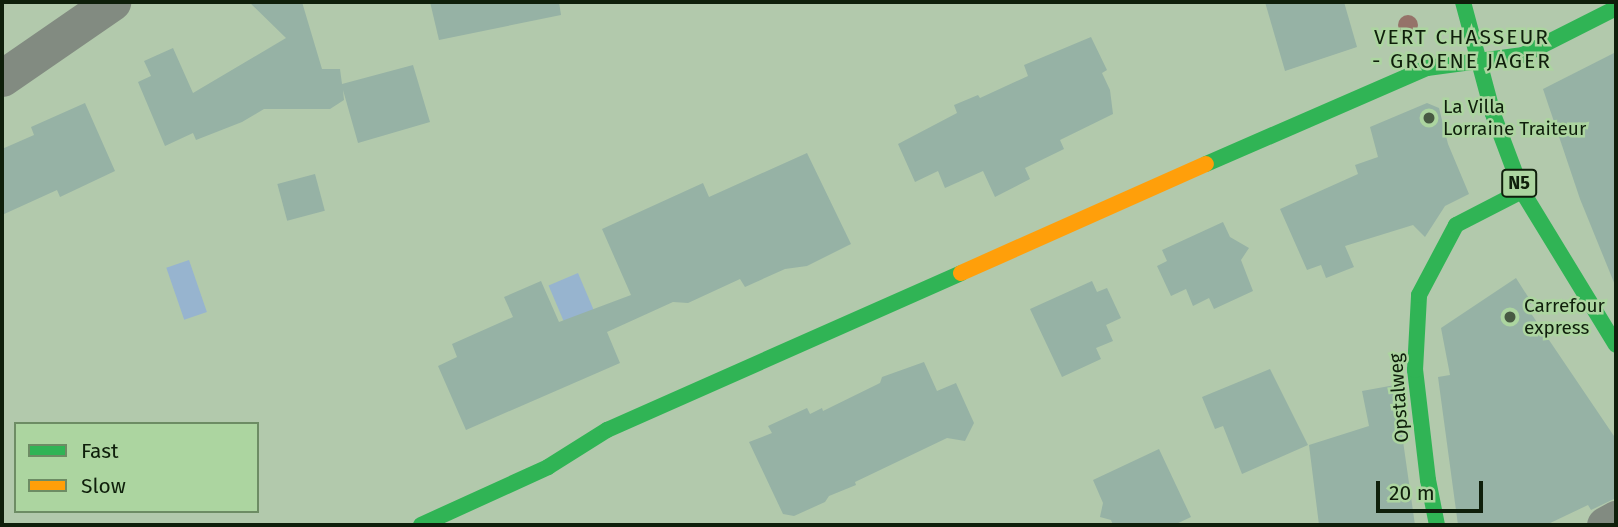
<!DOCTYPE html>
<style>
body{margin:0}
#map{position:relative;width:1618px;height:527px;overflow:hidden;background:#b2c9ac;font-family:"Fira Sans",sans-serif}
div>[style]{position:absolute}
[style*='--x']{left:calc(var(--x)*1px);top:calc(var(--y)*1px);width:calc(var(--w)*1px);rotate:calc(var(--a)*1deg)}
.water>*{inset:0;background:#97b4cf;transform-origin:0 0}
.building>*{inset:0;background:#96b2a5;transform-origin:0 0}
.street>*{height:37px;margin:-18.5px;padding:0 18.5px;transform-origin:18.5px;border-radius:18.5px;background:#828b81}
.fast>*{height:16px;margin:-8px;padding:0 8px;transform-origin:8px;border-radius:8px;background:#30b455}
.slow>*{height:16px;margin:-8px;padding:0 8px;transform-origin:8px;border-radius:8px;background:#ff9f0a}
.trees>*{width:20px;height:20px;margin:-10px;border-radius:50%;background:#957369}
.dots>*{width:19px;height:19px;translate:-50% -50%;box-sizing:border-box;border:4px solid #acd5a0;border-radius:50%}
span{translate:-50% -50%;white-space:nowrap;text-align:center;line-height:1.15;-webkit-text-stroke:5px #acd5a0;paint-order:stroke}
.shield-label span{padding:2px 5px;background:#acd5a0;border:2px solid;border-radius:5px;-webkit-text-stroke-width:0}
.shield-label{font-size:18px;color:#0f1f0b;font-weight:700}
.poi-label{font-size:19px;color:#0f1f0b}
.left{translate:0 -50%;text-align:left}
.street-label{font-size:19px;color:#0f1f0b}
.neighbourhood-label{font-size:21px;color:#0f1f0b;letter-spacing:2px}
.frame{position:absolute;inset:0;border:4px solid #0f1f0b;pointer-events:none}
.legend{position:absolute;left:14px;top:422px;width:245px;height:91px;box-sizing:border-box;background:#acd5a0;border:2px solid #6d8c64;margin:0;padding:9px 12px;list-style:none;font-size:21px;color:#0f1f0b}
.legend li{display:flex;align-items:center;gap:14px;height:35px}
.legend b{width:35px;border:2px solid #6d8c64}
.scale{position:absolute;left:1376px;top:481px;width:107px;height:32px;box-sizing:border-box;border:4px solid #0f1f0b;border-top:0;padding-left:9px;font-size:21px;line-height:24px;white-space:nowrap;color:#0f1f0b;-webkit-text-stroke:5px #acd5a0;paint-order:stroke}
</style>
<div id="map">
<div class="water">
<i style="left:189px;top:260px;width:55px;height:24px;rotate:71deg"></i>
<i style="left:578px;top:273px;width:57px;height:32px;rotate:67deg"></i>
</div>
<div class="building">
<i style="clip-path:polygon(249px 2px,302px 2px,322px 69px,340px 69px,342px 84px,413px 65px,430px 122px,358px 143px,343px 90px,344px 100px,330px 109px,264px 109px,242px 122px,196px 140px,193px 133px,165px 146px,138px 82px,151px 76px,144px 61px,173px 48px,193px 93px,286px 38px)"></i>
<i style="clip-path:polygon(430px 2px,559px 2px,561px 15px,439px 40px)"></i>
<i style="clip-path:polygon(1265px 2px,1344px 2px,1357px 47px,1285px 71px)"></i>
<i style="clip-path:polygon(1091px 37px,1107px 70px,1102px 73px,1110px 90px,1113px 114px,1060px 140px,1064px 149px,1025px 168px,1030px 179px,995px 197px,983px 171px,945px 188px,938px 171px,915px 182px,898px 144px,957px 113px,954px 105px,978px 95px,980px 98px,1028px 76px,1024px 65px)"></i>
<i style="clip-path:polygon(1616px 52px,1616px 285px,1615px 285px,1580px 199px,1543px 89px)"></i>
<i style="clip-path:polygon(85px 103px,115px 171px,60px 197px,57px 190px,2px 215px,2px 149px,34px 135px,31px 127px)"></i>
<i style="clip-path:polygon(1427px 103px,1439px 108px,1448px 144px,1469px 194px,1445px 206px,1425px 237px,1413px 225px,1345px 246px,1354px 267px,1326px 278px,1321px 265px,1307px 270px,1280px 209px,1358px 174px,1355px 165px,1378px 157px,1370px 127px)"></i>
<i style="clip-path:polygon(807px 153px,851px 244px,807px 266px,785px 269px,745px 287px,740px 279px,688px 303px,673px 302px,607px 332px,620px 363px,466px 430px,438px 366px,457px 357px,452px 344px,513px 317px,504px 297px,541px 281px,559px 322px,631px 295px,602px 229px,703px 183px,709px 197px)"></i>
<i style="left:315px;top:174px;width:38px;height:39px;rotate:75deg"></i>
<i style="clip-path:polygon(1223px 222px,1230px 237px,1249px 248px,1241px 260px,1253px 291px,1214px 309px,1209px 298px,1193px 306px,1186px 289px,1171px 296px,1157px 266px,1167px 261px,1162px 250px)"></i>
<i style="clip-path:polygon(1516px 278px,1532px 303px,1526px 306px,1616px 439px,1616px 498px,1591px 510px,1588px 505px,1546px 525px,1458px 525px,1438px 377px,1450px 375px,1441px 328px)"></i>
<i style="clip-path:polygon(1092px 281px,1097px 292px,1107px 288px,1121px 318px,1106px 325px,1113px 341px,1096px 348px,1101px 359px,1062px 377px,1030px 309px)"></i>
<i style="clip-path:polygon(924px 362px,937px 391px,956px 383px,974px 423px,965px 441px,947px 438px,855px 482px,856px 485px,829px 496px,825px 502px,794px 516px,783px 514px,749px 442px,772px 433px,768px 426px,807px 408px,810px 414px,822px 408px,823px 411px,880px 383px,882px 377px)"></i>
<i style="clip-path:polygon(1270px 369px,1308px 445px,1242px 474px,1223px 426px,1215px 429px,1202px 397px)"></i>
<i style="clip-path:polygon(1395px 385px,1415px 525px,1319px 525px,1309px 445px,1369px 426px,1362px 391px)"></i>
<i style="clip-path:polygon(1159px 449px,1191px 517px,1174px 525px,1113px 525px,1111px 520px,1100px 517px,1103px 503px,1093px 480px)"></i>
</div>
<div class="street">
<i style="--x:2;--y:78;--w:134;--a:-34.6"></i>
<i style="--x:1605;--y:525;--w:13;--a:-29"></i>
</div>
<div class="fast">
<i style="--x:1463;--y:2;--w:116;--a:75"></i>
<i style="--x:1493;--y:114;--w:82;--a:69.4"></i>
<i style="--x:1522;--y:191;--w:180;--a:58.6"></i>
<i style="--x:1206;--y:164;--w:241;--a:-23.5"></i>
<i style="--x:1427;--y:68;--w:97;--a:-7.7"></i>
<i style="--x:1523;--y:55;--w:104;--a:-26.8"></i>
<i style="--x:421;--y:525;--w:140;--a:-24.5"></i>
<i style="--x:548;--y:467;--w:70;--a:-32.1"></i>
<i style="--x:607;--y:430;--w:387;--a:-23.9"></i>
<i style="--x:1437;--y:525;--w:46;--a:-101.3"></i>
<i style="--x:1428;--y:480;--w:111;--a:-96.7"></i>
<i style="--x:1415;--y:370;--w:75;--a:-86.9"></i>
<i style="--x:1419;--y:295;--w:79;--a:-62.1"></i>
<i style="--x:1456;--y:225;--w:74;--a:-27.3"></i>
</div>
<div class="slow">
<i style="--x:961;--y:273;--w:268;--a:-24"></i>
</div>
<div class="trees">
<i style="left:1408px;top:25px"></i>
</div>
<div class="dots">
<i style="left:1429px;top:118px;background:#485a43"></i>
<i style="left:1510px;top:317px;background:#485a43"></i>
</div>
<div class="shield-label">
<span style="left:1519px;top:183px">N5</span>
</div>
<div class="poi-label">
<span class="left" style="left:1443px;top:118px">La Villa<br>Lorraine Traiteur</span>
<span class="left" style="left:1524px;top:317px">Carrefour<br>express</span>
</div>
<div class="street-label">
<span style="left:1399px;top:398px;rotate:-94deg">Opstalweg</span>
</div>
<div class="neighbourhood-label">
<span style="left:1462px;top:49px">VERT CHASSEUR<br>- GROENE JAGER</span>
</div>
<div class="frame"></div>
<ul class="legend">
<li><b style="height:9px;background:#30b455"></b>Fast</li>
<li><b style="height:9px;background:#ff9f0a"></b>Slow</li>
</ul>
<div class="scale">20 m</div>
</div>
